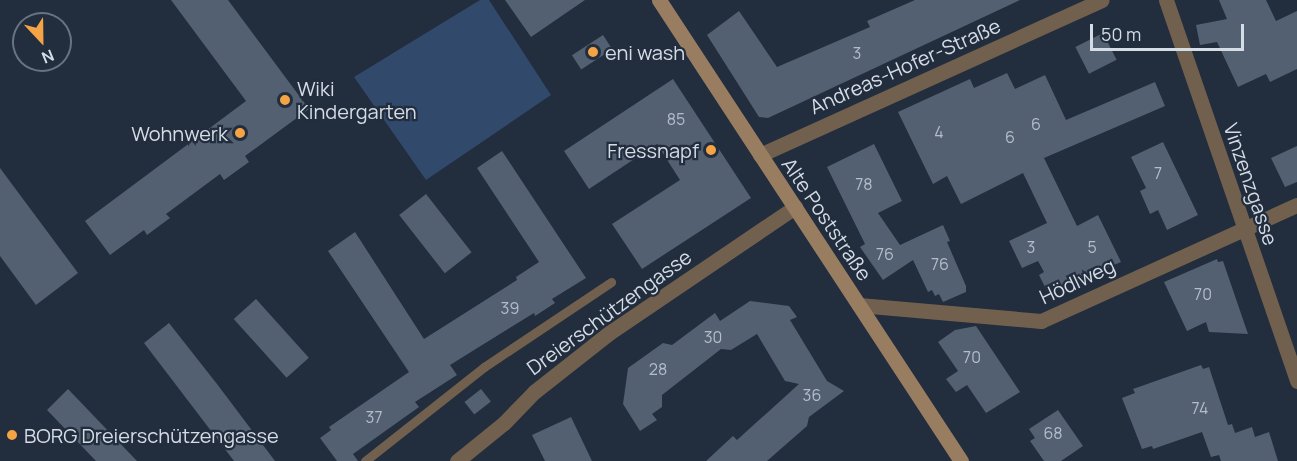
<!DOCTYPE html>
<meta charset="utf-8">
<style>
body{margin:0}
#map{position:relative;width:1297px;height:461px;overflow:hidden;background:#222d3d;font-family:Manrope,sans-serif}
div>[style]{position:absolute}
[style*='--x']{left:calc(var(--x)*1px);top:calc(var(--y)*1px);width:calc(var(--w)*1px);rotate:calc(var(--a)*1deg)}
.green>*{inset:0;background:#31496a}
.building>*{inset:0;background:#536072;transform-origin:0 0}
.service>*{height:9px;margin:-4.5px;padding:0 4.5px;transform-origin:4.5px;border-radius:4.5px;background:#72604f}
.minor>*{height:15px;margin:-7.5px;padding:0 7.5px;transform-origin:7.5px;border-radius:7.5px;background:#72604f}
.secondary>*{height:15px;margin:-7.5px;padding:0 7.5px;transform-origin:7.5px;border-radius:7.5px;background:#987d61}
.dots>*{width:16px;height:16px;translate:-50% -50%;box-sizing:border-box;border:3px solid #222d3d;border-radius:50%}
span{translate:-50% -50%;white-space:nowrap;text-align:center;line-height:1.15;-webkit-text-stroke:4.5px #222d3d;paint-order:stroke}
.number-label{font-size:16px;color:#b4bdc9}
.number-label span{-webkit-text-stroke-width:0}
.poi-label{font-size:20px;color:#d4dce6}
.left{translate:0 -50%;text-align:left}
.right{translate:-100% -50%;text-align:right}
.street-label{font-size:20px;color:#d4dce6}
.north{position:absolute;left:12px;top:12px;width:60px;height:60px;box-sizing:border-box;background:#222d3d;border:2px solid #697381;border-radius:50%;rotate:158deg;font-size:16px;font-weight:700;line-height:24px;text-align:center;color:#d4dce6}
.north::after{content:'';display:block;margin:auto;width:21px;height:27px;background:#f4a444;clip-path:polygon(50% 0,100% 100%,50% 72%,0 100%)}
.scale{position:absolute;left:1090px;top:24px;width:154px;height:27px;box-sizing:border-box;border:3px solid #d4dce6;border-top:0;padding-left:8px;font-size:18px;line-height:21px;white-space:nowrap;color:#d4dce6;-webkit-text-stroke:4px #222d3d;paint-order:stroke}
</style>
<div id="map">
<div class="green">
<i style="clip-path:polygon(480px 0,489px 0,551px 95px,426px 180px,354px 77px)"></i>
</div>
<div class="building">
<i style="clip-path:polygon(171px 0,228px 0,309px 109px,245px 156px,249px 162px,224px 180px,220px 174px,166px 214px,170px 218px,147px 235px,144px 230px,110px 255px,85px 221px,246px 101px)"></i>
<i style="clip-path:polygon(505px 0,585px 0,531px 37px)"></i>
<i style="clip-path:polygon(915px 0,1020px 0,768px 118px,759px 117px,707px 35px,739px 11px,777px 67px,870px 27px,867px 21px)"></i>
<i style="clip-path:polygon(1219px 0,1266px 0,1276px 21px,1297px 11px,1297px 69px,1270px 82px,1266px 74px,1238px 87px,1217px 42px,1200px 45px,1196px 25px,1227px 19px)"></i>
<i style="left:1103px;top:33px;width:30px;height:31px;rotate:63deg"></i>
<i style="left:603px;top:35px;width:17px;height:37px;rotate:57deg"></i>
<i style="clip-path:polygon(1007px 73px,1015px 89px,1045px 75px,1066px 120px,1155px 82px,1165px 106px,1044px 158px,1077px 226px,1098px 215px,1121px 262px,1048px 293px,1039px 275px,1044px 272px,1038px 261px,1022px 268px,1009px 241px,1047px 223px,1023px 173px,961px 204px,947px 176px,933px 184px,898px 112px,970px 79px,974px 88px)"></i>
<i style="clip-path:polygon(673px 79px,751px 198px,642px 269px,612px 224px,680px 180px,657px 144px,589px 189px,564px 151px)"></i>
<i style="clip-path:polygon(1163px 142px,1198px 215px,1167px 230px,1158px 210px,1150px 214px,1140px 191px,1146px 188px,1131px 157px)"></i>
<i style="clip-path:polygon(874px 144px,902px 201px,878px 213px,900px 245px,943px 225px,950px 241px,947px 242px,966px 286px,966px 292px,943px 302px,939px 294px,935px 296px,932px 290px,928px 292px,913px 260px,883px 280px,860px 247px,865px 244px,827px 167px)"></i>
<i style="clip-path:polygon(1297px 146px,1297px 182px,1285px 187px,1271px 158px)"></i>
<i style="clip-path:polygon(502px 151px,586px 278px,552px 299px,555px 303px,535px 316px,534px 313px,450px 365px,457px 375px,415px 402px,419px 407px,353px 454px,358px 461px,337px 461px,320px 438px,331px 430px,329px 427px,409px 372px,328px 251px,355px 232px,424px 339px,517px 280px,516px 277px,539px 262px,477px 168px)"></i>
<i style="clip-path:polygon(0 168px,78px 273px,36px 305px,0 256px)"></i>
<i style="left:426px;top:194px;width:74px;height:34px;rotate:52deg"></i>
<i style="clip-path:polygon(1217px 259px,1218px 262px,1223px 261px,1248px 334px,1209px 332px,1206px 322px,1187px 331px,1164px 282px)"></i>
<i style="left:256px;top:299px;width:79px;height:30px;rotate:48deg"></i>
<i style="clip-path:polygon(750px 301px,789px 306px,797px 317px,790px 320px,827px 381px,844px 391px,809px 417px,807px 426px,767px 461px,706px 461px,733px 436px,737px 440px,799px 384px,785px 381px,757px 334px,731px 350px,721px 349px,662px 395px,662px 407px,652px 414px,657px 420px,640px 431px,623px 404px,628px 368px,663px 343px,672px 345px,715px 313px,720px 321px)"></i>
<i style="clip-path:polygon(169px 323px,217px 384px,275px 461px,234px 461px,144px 343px)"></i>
<i style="clip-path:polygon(976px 326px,1020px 392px,986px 413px,967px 385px,956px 392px,946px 379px,958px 371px,938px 342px,955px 330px)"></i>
<i style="clip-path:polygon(1201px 365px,1203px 369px,1209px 367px,1228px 425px,1232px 424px,1235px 433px,1252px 427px,1255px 437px,1269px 432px,1278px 461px,1221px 461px,1219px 455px,1211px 457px,1202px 432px,1153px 449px,1152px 446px,1142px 449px,1122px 398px,1135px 393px,1133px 389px)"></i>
<i style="clip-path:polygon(68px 389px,137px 461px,96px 461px,47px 410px)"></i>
<i style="left:481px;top:389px;width:16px;height:21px;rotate:52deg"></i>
<i style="clip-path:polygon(1058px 410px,1083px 446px,1061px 461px,1044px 461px,1030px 441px,1035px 438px,1029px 429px)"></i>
<i style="clip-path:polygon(571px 417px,592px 461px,545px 461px,532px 435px)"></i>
</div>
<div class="service">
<i style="--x:365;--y:461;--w:152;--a:-38.3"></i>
<i style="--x:484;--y:367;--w:153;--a:-33.8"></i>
</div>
<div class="minor">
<i style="--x:1166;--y:0;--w:403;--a:71"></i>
<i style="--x:760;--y:155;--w:375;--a:-24.4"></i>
<i style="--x:859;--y:305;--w:183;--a:5"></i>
<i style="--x:1041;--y:321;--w:281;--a:-24.4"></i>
<i style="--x:457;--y:461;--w:60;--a:-39"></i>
<i style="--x:504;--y:423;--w:43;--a:-45.9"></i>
<i style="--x:534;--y:392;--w:95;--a:-38.2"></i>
<i style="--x:609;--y:333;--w:225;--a:-34.1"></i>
</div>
<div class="secondary">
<i style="--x:659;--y:0;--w:551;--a:56.77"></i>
</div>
<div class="dots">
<i style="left:593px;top:52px;background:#f4a444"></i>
<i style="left:285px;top:100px;background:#f4a444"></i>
<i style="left:240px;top:133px;background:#f4a444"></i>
<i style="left:711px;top:150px;background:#f4a444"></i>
<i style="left:12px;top:435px;background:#f4a444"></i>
</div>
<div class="number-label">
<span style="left:857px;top:53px">3</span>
<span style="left:676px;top:119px">85</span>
<span style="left:1036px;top:124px">6</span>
<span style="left:939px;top:132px">4</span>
<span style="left:1010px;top:137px">6</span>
<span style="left:1158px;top:173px">7</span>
<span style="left:864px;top:184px">78</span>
<span style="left:1031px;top:247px">3</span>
<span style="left:1092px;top:247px">5</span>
<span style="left:885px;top:254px">76</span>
<span style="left:940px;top:264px">76</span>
<span style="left:1203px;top:294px">70</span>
<span style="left:510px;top:308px">39</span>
<span style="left:713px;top:337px">30</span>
<span style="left:972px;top:357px">70</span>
<span style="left:658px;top:369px">28</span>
<span style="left:812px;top:395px">36</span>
<span style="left:1200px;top:408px">74</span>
<span style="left:374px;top:417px">37</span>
<span style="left:1053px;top:433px">68</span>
</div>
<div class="poi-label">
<span class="left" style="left:605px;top:52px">eni wash</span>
<span class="left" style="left:297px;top:100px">Wiki<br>Kindergarten</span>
<span class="right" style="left:228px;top:133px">Wohnwerk</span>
<span class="right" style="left:699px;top:150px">Fressnapf</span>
<span class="left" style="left:24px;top:435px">BORG Dreierschützengasse</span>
</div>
<div class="street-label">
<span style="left:905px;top:66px;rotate:-24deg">Andreas-Hofer-Straße</span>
<span style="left:1251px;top:184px;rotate:71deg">Vinzenzgasse</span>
<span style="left:827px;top:219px;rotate:56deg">Alte Poststraße</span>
<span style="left:1077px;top:281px;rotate:-25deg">Hödlweg</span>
<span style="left:609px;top:312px;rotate:-36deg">Dreierschützengasse</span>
</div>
<div class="north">N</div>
<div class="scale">50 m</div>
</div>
